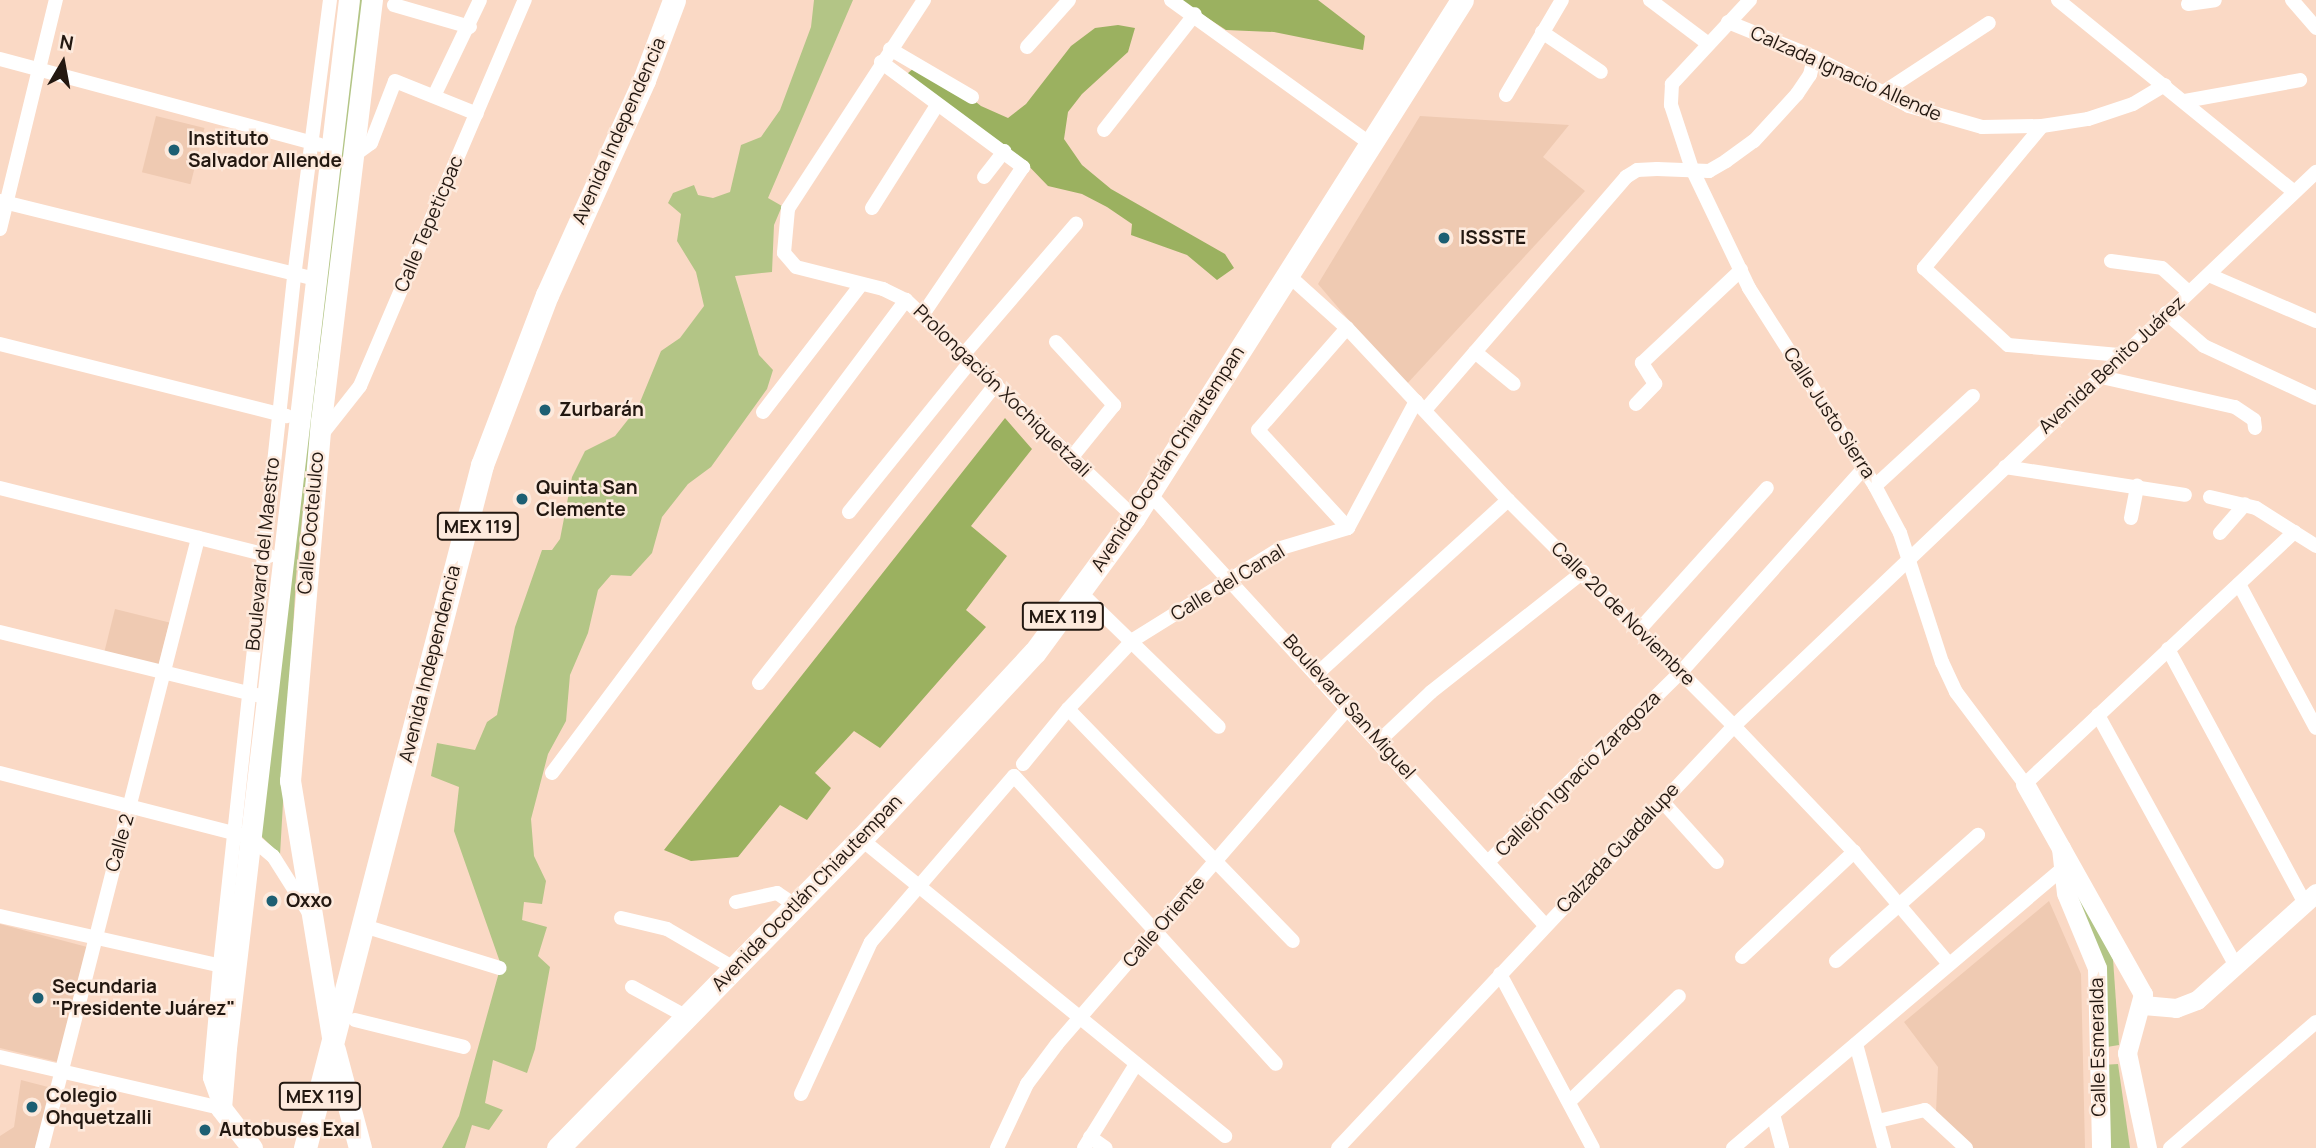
<!DOCTYPE html>
<meta charset="utf-8">
<style>
body{margin:0}
#map{position:relative;width:2316px;height:1148px;overflow:hidden;background:#fad9c5;font-family:Manrope,sans-serif}
div>[style]{position:absolute}
[style*='--x']{left:calc(var(--x)*1px);top:calc(var(--y)*1px);width:calc(var(--w)*1px);rotate:calc(var(--a)*1deg)}
.built>*{inset:0;background:#efcab2;transform-origin:0 0}
.green>*{inset:0;background:#b3c586}
.forest>*{inset:0;background:#9bb160}
.minor>*{height:14px;margin:-7px;padding:0 7px;transform-origin:7px;border-radius:7px;background:#fff}
.tertiary>*{height:19px;margin:-9.5px;padding:0 9.5px;transform-origin:9.5px;border-radius:9.5px;background:#fff}
.secondary>*{height:21px;margin:-10.5px;padding:0 10.5px;transform-origin:10.5px;border-radius:10.5px;background:#fff}
.primary>*{height:23px;margin:-11.5px;padding:0 11.5px;transform-origin:11.5px;border-radius:11.5px;background:#fff}
.dots>*{width:19px;height:19px;translate:-50% -50%;box-sizing:border-box;border:4px solid #fdeadd;border-radius:50%}
span{translate:-50% -50%;white-space:nowrap;text-align:center;line-height:1.15;-webkit-text-stroke:5px #fdeadd;paint-order:stroke}
.shield-label span{padding:2px 5px;background:#fdeadd;border:2px solid;border-radius:5px;-webkit-text-stroke-width:0}
.shield-label{font-size:18px;color:#231811;font-weight:700}
.street-label{font-size:19px;color:#231811}
.poi-label{font-size:19px;color:#231811;font-weight:700}
.left{translate:0 -50%;text-align:left}
.north{position:absolute;left:28px;top:28px;width:70px;height:70px;-webkit-text-stroke:5px #fdeadd;paint-order:stroke;rotate:10deg;font-size:19px;font-weight:700;line-height:28px;text-align:center;color:#231811}
.north::after{content:'';display:block;margin:auto;width:24px;height:32px;background:#231811;clip-path:polygon(50% 0,100% 100%,50% 72%,0 100%)}
</style>
<div id="map">
<div class="built">
<i style="left:156px;top:116px;width:50px;height:58px;rotate:14deg"></i>
<i style="clip-path:polygon(1420px 116px,1569px 125px,1543px 157px,1585px 191px,1405px 386px,1318px 284px)"></i>
<i style="left:115px;top:609px;width:56px;height:45px;rotate:14deg"></i>
<i style="clip-path:polygon(2049px 901px,2081px 974px,2085px 1148px,1967px 1148px,1936px 1112px,1938px 1067px,1904px 1022px)"></i>
<i style="clip-path:polygon(0 924px,91px 948px,58px 1062px,0 1048px)"></i>
<i style="clip-path:polygon(21px 1080px,52px 1088px,38px 1148px,0 1148px,0 1136px,14px 1127px)"></i>
</div>
<div class="green">
<i style="clip-path:polygon(353px 0,365px 0,317px 373px,296px 577px,280px 855px,257px 832px)"></i>
<i style="clip-path:polygon(814px 0,853px 0,768px 198px,782px 206px,774px 225px,772px 272px,735px 276px,759px 355px,773px 370px,767px 389px,711px 467px,688px 484px,662px 517px,652px 553px,631px 576px,611px 575px,598px 590px,588px 633px,570px 675px,566px 721px,548px 754px,531px 819px,534px 856px,546px 881px,542px 904px,524px 902px,522px 920px,547px 927px,538px 956px,550px 967px,535px 1049px,527px 1073px,493px 1060px,485px 1103px,503px 1110px,489px 1130px,472px 1125px,465px 1148px,442px 1148px,459px 1116px,501px 965px,454px 831px,459px 787px,431px 776px,437px 743px,475px 750px,487px 722px,497px 715px,515px 627px,542px 550px,552px 550px,560px 539px,572px 477px,585px 451px,615px 436px,638px 407px,661px 351px,680px 338px,704px 306px,696px 272px,677px 241px,681px 214px,668px 203px,673px 193px,694px 185px,698px 195px,713px 198px,730px 192px,741px 145px,761px 137px,780px 110px,811px 27px)"></i>
<i style="clip-path:polygon(2077px 891px,2113px 959px,2119px 1045px,2101px 1048px)"></i>
<i style="clip-path:polygon(2118px 1064px,2130px 1148px,2108px 1148px,2102px 1065px)"></i>
</div>
<div class="forest">
<i style="clip-path:polygon(1180px 0,1318px 0,1365px 36px,1363px 50px,1274px 32px,1226px 30px)"></i>
<i style="clip-path:polygon(1118px 25px,1135px 28px,1128px 52px,1082px 94px,1068px 112px,1064px 139px,1082px 165px,1111px 189px,1225px 254px,1234px 268px,1217px 280px,1187px 255px,1131px 235px,1132px 224px,1107px 207px,1082px 194px,1048px 186px,1020px 157px,907px 74px,916px 66px,937px 71px,981px 106px,1008px 118px,1026px 104px,1071px 46px,1095px 28px)"></i>
<i style="clip-path:polygon(1005px 418px,1032px 449px,971px 526px,1007px 556px,966px 610px,986px 627px,880px 748px,854px 731px,815px 773px,831px 788px,807px 820px,780px 805px,738px 857px,691px 861px,664px 850px)"></i>
</div>
<div class="minor">
<i style="--x:924;--y:0;--w:249;--a:123.1"></i>
<i style="--x:788;--y:209;--w:44;--a:95.2"></i>
<i style="--x:784;--y:253;--w:18;--a:49"></i>
<i style="--x:796;--y:267;--w:90;--a:14.2"></i>
<i style="--x:883;--y:289;--w:25;--a:26"></i>
<i style="--x:906;--y:300;--w:315;--a:43.6"></i>
<i style="--x:1171;--y:0;--w:246;--a:35.8"></i>
<i style="--x:1650;--y:0;--w:70;--a:36.9"></i>
<i style="--x:1750;--y:0;--w:115;--a:132.9"></i>
<i style="--x:1672;--y:84;--w:21;--a:93"></i>
<i style="--x:1671;--y:105;--w:67;--a:71.8"></i>
<i style="--x:1692;--y:169;--w:132;--a:64.4"></i>
<i style="--x:1749;--y:288;--w:235;--a:57.5"></i>
<i style="--x:1875;--y:486;--w:53;--a:62"></i>
<i style="--x:1900;--y:533;--w:136;--a:72"></i>
<i style="--x:1942;--y:662;--w:33;--a:65"></i>
<i style="--x:1956;--y:692;--w:115;--a:53.1"></i>
<i style="--x:2025;--y:784;--w:369;--a:-43.1"></i>
<i style="--x:2058;--y:0;--w:304;--a:39.1"></i>
<i style="--x:2292;--y:0;--w:37;--a:49"></i>
<i style="--x:2188;--y:4;--w:27;--a:-8"></i>
<i style="--x:394;--y:5;--w:79;--a:16.1"></i>
<i style="--x:1728;--y:22;--w:93;--a:22.1"></i>
<i style="--x:1814;--y:57;--w:107;--a:27.3"></i>
<i style="--x:1909;--y:106;--w:76;--a:16"></i>
<i style="--x:1982;--y:127;--w:60;--a:-1"></i>
<i style="--x:2042;--y:126;--w:47;--a:-8.7"></i>
<i style="--x:2088;--y:119;--w:47;--a:-18.4"></i>
<i style="--x:2133;--y:104;--w:37;--a:-31"></i>
<i style="--x:1542;--y:32;--w:71;--a:34.1"></i>
<i style="--x:1027;--y:47;--w:63;--a:-48.2"></i>
<i style="--x:890;--y:49;--w:95;--a:30.3"></i>
<i style="--x:0;--y:59;--w:331;--a:15"></i>
<i style="--x:881;--y:62;--w:177;--a:36.5"></i>
<i style="--x:1023;--y:167;--w:178;--a:124.2"></i>
<i style="--x:1885;--y:91;--w:124;--a:-33.2"></i>
<i style="--x:1506;--y:95;--w:110;--a:-59.5"></i>
<i style="--x:434;--y:96;--w:106;--a:-64.4"></i>
<i style="--x:2185;--y:101;--w:117;--a:-10.3"></i>
<i style="--x:2042;--y:126;--w:185;--a:129.7"></i>
<i style="--x:1924;--y:268;--w:114;--a:42.5"></i>
<i style="--x:2008;--y:345;--w:111;--a:5.1"></i>
<i style="--x:1104;--y:130;--w:147;--a:-51.9"></i>
<i style="--x:353;--y:156;--w:22;--a:-36"></i>
<i style="--x:371;--y:143;--w:66;--a:-68.8"></i>
<i style="--x:395;--y:81;--w:88;--a:21.9"></i>
<i style="--x:984;--y:177;--w:33;--a:-52"></i>
<i style="--x:0;--y:201;--w:325;--a:13.9"></i>
<i style="--x:872;--y:208;--w:122;--a:-57.7"></i>
<i style="--x:0;--y:229;--w:236;--a:-76.3"></i>
<i style="--x:2111;--y:261;--w:51;--a:7.8"></i>
<i style="--x:2162;--y:268;--w:36;--a:42"></i>
<i style="--x:1287;--y:274;--w:81;--a:42"></i>
<i style="--x:1347;--y:328;--w:236;--a:46.9"></i>
<i style="--x:1508;--y:500;--w:320;--a:45"></i>
<i style="--x:1734;--y:726;--w:174;--a:46.4"></i>
<i style="--x:1854;--y:852;--w:145;--a:49.7"></i>
<i style="--x:2209;--y:275;--w:116;--a:23.3"></i>
<i style="--x:2166;--y:313;--w:50;--a:41"></i>
<i style="--x:2204;--y:346;--w:123;--a:24.9"></i>
<i style="--x:1347;--y:328;--w:135;--a:131.1"></i>
<i style="--x:1258;--y:430;--w:133;--a:47.4"></i>
<i style="--x:1056;--y:342;--w:86;--a:47.4"></i>
<i style="--x:1114;--y:405;--w:67;--a:128.9"></i>
<i style="--x:0;--y:344;--w:296;--a:14.1"></i>
<i style="--x:1475;--y:352;--w:50;--a:39.4"></i>
<i style="--x:964;--y:354;--w:172;--a:-49.3"></i>
<i style="--x:2097;--y:376;--w:141;--a:12.7"></i>
<i style="--x:2235;--y:407;--w:23;--a:34"></i>
<i style="--x:2254;--y:420;--w:8;--a:83"></i>
<i style="--x:1636;--y:404;--w:28;--a:-46"></i>
<i style="--x:1655;--y:384;--w:25;--a:-122"></i>
<i style="--x:1642;--y:363;--w:136;--a:-43.2"></i>
<i style="--x:1425;--y:410;--w:308;--a:-49.2"></i>
<i style="--x:1626;--y:177;--w:13;--a:-32"></i>
<i style="--x:1637;--y:170;--w:20;--a:-3"></i>
<i style="--x:1657;--y:169;--w:52;--a:2.2"></i>
<i style="--x:1709;--y:171;--w:20;--a:-30"></i>
<i style="--x:1726;--y:161;--w:34;--a:-36"></i>
<i style="--x:1754;--y:141;--w:64;--a:-47.5"></i>
<i style="--x:1797;--y:94;--w:23;--a:-56"></i>
<i style="--x:1810;--y:75;--w:18;--a:-77"></i>
<i style="--x:763;--y:412;--w:159;--a:-52.4"></i>
<i style="--x:319;--y:438;--w:66;--a:-51.7"></i>
<i style="--x:360;--y:386;--w:420;--a:-66.9"></i>
<i style="--x:2005;--y:467;--w:182;--a:8.8"></i>
<i style="--x:1875;--y:486;--w:133;--a:-42.6"></i>
<i style="--x:0;--y:488;--w:278;--a:14.1"></i>
<i style="--x:1149;--y:493;--w:586;--a:47.49"></i>
<i style="--x:2210;--y:497;--w:47;--a:13.4"></i>
<i style="--x:2256;--y:508;--w:71;--a:32.3"></i>
<i style="--x:849;--y:512;--w:194;--a:-51.1"></i>
<i style="--x:2131;--y:518;--w:33;--a:-79"></i>
<i style="--x:2220;--y:533;--w:38;--a:-49"></i>
<i style="--x:2239;--y:584;--w:163;--a:61.9"></i>
<i style="--x:1081;--y:593;--w:192;--a:44.2"></i>
<i style="--x:1639;--y:630;--w:191;--a:-48"></i>
<i style="--x:0;--y:632;--w:265;--a:13.8"></i>
<i style="--x:2168;--y:649;--w:289;--a:61.7"></i>
<i style="--x:1318;--y:673;--w:257;--a:-42.3"></i>
<i style="--x:759;--y:683;--w:382;--a:-51.6"></i>
<i style="--x:1068;--y:709;--w:323;--a:45.9"></i>
<i style="--x:2098;--y:715;--w:284;--a:61.2"></i>
<i style="--x:1379;--y:741;--w:71;--a:-43.3"></i>
<i style="--x:1431;--y:692;--w:194;--a:-38.3"></i>
<i style="--x:1023;--y:764;--w:71;--a:-50.7"></i>
<i style="--x:1068;--y:709;--w:95;--a:-46.7"></i>
<i style="--x:1133;--y:640;--w:174;--a:-31.9"></i>
<i style="--x:1281;--y:548;--w:70;--a:-16.6"></i>
<i style="--x:1348;--y:528;--w:144;--a:-61.8"></i>
<i style="--x:0;--y:773;--w:258;--a:14.4"></i>
<i style="--x:250;--y:837;--w:30;--a:40"></i>
<i style="--x:273;--y:856;--w:67;--a:57.7"></i>
<i style="--x:552;--y:773;--w:591;--a:-53.19"></i>
<i style="--x:1662;--y:801;--w:82;--a:48"></i>
<i style="--x:861;--y:839;--w:470;--a:39.2"></i>
<i style="--x:1488;--y:862;--w:271;--a:-44.6"></i>
<i style="--x:1681;--y:672;--w:274;--a:-48.1"></i>
<i style="--x:736;--y:902;--w:42;--a:-12.4"></i>
<i style="--x:777;--y:893;--w:23;--a:34"></i>
<i style="--x:0;--y:916;--w:233;--a:12.7"></i>
<i style="--x:621;--y:918;--w:47;--a:13.4"></i>
<i style="--x:667;--y:929;--w:78;--a:30.2"></i>
<i style="--x:364;--y:926;--w:142;--a:17.2"></i>
<i style="--x:1742;--y:957;--w:154;--a:-43.2"></i>
<i style="--x:1836;--y:961;--w:190;--a:-41.6"></i>
<i style="--x:1500;--y:974;--w:197;--a:61.9"></i>
<i style="--x:632;--y:987;--w:63;--a:28.6"></i>
<i style="--x:355;--y:1020;--w:112;--a:13.9"></i>
<i style="--x:1856;--y:1044;--w:108;--a:74.9"></i>
<i style="--x:0;--y:1057;--w:227;--a:13"></i>
<i style="--x:801;--y:1094;--w:167;--a:-65.3"></i>
<i style="--x:871;--y:942;--w:219;--a:-49.3"></i>
<i style="--x:1014;--y:776;--w:389;--a:47.7"></i>
<i style="--x:1570;--y:1101;--w:151;--a:-43.9"></i>
<i style="--x:219;--y:1103;--w:27;--a:-110"></i>
<i style="--x:210;--y:1078;--w:113;--a:-84.9"></i>
<i style="--x:220;--y:965;--w:692;--a:-83.86"></i>
<i style="--x:294;--y:277;--w:279;--a:-82.6"></i>
<i style="--x:1773;--y:1114;--w:35;--a:75"></i>
<i style="--x:1878;--y:1121;--w:48;--a:-13.2"></i>
<i style="--x:1925;--y:1110;--w:56;--a:42.8"></i>
<i style="--x:1090;--y:1137;--w:19;--a:35"></i>
<i style="--x:42;--y:1148;--w:630;--a:-75.65"></i>
<i style="--x:997;--y:1148;--w:71;--a:-64.9"></i>
<i style="--x:1027;--y:1084;--w:50;--a:-53.1"></i>
<i style="--x:1057;--y:1044;--w:446;--a:-49.1"></i>
<i style="--x:1084;--y:1148;--w:99;--a:-58.2"></i>
<i style="--x:1338;--y:1148;--w:579;--a:-46.82"></i>
<i style="--x:1734;--y:726;--w:804;--a:-43.59"></i>
<i style="--x:1733;--y:1148;--w:439;--a:-40.3"></i>
<i style="--x:2170;--y:1148;--w:193;--a:-40.8"></i>
</div>
<div class="tertiary">
<i style="--x:2025;--y:784;--w:241;--a:60.7"></i>
<i style="--x:2143;--y:994;--w:61;--a:105.2"></i>
<i style="--x:2127;--y:1053;--w:97;--a:78.1"></i>
<i style="--x:2061;--y:848;--w:45;--a:83.7"></i>
<i style="--x:2066;--y:893;--w:81;--a:67.5"></i>
<i style="--x:2097;--y:968;--w:180;--a:88.7"></i>
<i style="--x:2143;--y:1005;--w:33;--a:5"></i>
<i style="--x:2176;--y:1008;--w:22;--a:-21"></i>
<i style="--x:2197;--y:1000;--w:160;--a:-42"></i>
</div>
<div class="secondary">
<i style="--x:333;--y:1043;--w:266;--a:-99.3"></i>
<i style="--x:290;--y:781;--w:361;--a:-85.1"></i>
<i style="--x:321;--y:421;--w:424;--a:-83.1"></i>
<i style="--x:252;--y:1148;--w:51;--a:-127.8"></i>
<i style="--x:221;--y:1108;--w:60;--a:-85.2"></i>
<i style="--x:226;--y:1048;--w:1055;--a:-83.31"></i>
</div>
<div class="primary">
<i style="--x:334;--y:1050;--w:101;--a:75.1"></i>
<i style="--x:305;--y:1148;--w:706;--a:-75.47"></i>
<i style="--x:482;--y:465;--w:182;--a:-69.1"></i>
<i style="--x:547;--y:295;--w:236;--a:-65.7"></i>
<i style="--x:644;--y:80;--w:85;--a:-69.4"></i>
<i style="--x:558;--y:1148;--w:433;--a:-45.6"></i>
<i style="--x:861;--y:839;--w:255;--a:-47.1"></i>
<i style="--x:1035;--y:652;--w:167;--a:-53.7"></i>
<i style="--x:1134;--y:517;--w:612;--a:-57.61"></i>
</div>
<div class="dots">
<i style="left:174px;top:150px;background:#1d5f73"></i>
<i style="left:1444px;top:238px;background:#1d5f73"></i>
<i style="left:545px;top:410px;background:#1d5f73"></i>
<i style="left:522px;top:499px;background:#1d5f73"></i>
<i style="left:272px;top:901px;background:#1d5f73"></i>
<i style="left:38px;top:998px;background:#1d5f73"></i>
<i style="left:32px;top:1107px;background:#1d5f73"></i>
<i style="left:205px;top:1130px;background:#1d5f73"></i>
</div>
<div class="shield-label">
<span style="left:478px;top:526px">MEX 119</span>
<span style="left:1063px;top:616px">MEX 119</span>
<span style="left:320px;top:1096px">MEX 119</span>
</div>
<div class="street-label">
<span style="left:1846px;top:74px;rotate:24deg">Calzada Ignacio Allende</span>
<span style="left:619px;top:131px;rotate:-66deg">Avenida Independencia</span>
<span style="left:429px;top:224px;rotate:-67deg">Calle Tepeticpac</span>
<span style="left:2112px;top:365px;rotate:-43deg">Avenida Benito Juárez</span>
<span style="left:1002px;top:391px;rotate:44deg">Prolongación Xochiquetzali</span>
<span style="left:1829px;top:413px;rotate:57deg">Calle Justo Sierra</span>
<span style="left:1168px;top:459px;rotate:-57deg">Avenida Ocotlán Chiautempan</span>
<span style="left:311px;top:523px;rotate:-85deg">Calle Ocotelulco</span>
<span style="left:263px;top:554px;rotate:-84deg">Boulevard del Maestro</span>
<span style="left:1228px;top:583px;rotate:-31deg">Calle del Canal</span>
<span style="left:1623px;top:614px;rotate:45deg">Calle 20 de Noviembre</span>
<span style="left:430px;top:664px;rotate:-76deg">Avenida Independencia</span>
<span style="left:1349px;top:707px;rotate:48deg">Boulevard San Miguel</span>
<span style="left:1578px;top:774px;rotate:-45deg">Callejón Ignacio Zaragoza</span>
<span style="left:120px;top:843px;rotate:-74deg">Calle 2</span>
<span style="left:1618px;top:848px;rotate:-47deg">Calzada Guadalupe</span>
<span style="left:807px;top:893px;rotate:-46deg">Avenida Ocotlán Chiautempan</span>
<span style="left:1164px;top:922px;rotate:-49deg">Calle Oriente</span>
<span style="left:2098px;top:1047px;rotate:-91deg">Calle Esmeralda</span>
</div>
<div class="poi-label">
<span class="left" style="left:188px;top:150px">Instituto<br>Salvador Allende</span>
<span class="left" style="left:1460px;top:238px">ISSSTE</span>
<span class="left" style="left:559px;top:410px">Zurbarán</span>
<span class="left" style="left:536px;top:499px">Quinta San<br>Clemente</span>
<span class="left" style="left:286px;top:901px">Oxxo</span>
<span class="left" style="left:52px;top:998px">Secundaria<br>"Presidente Juárez"</span>
<span class="left" style="left:46px;top:1107px">Colegio<br>Ohquetzalli</span>
<span class="left" style="left:219px;top:1130px">Autobuses Exal</span>
</div>
<div class="north">N</div>
</div>
